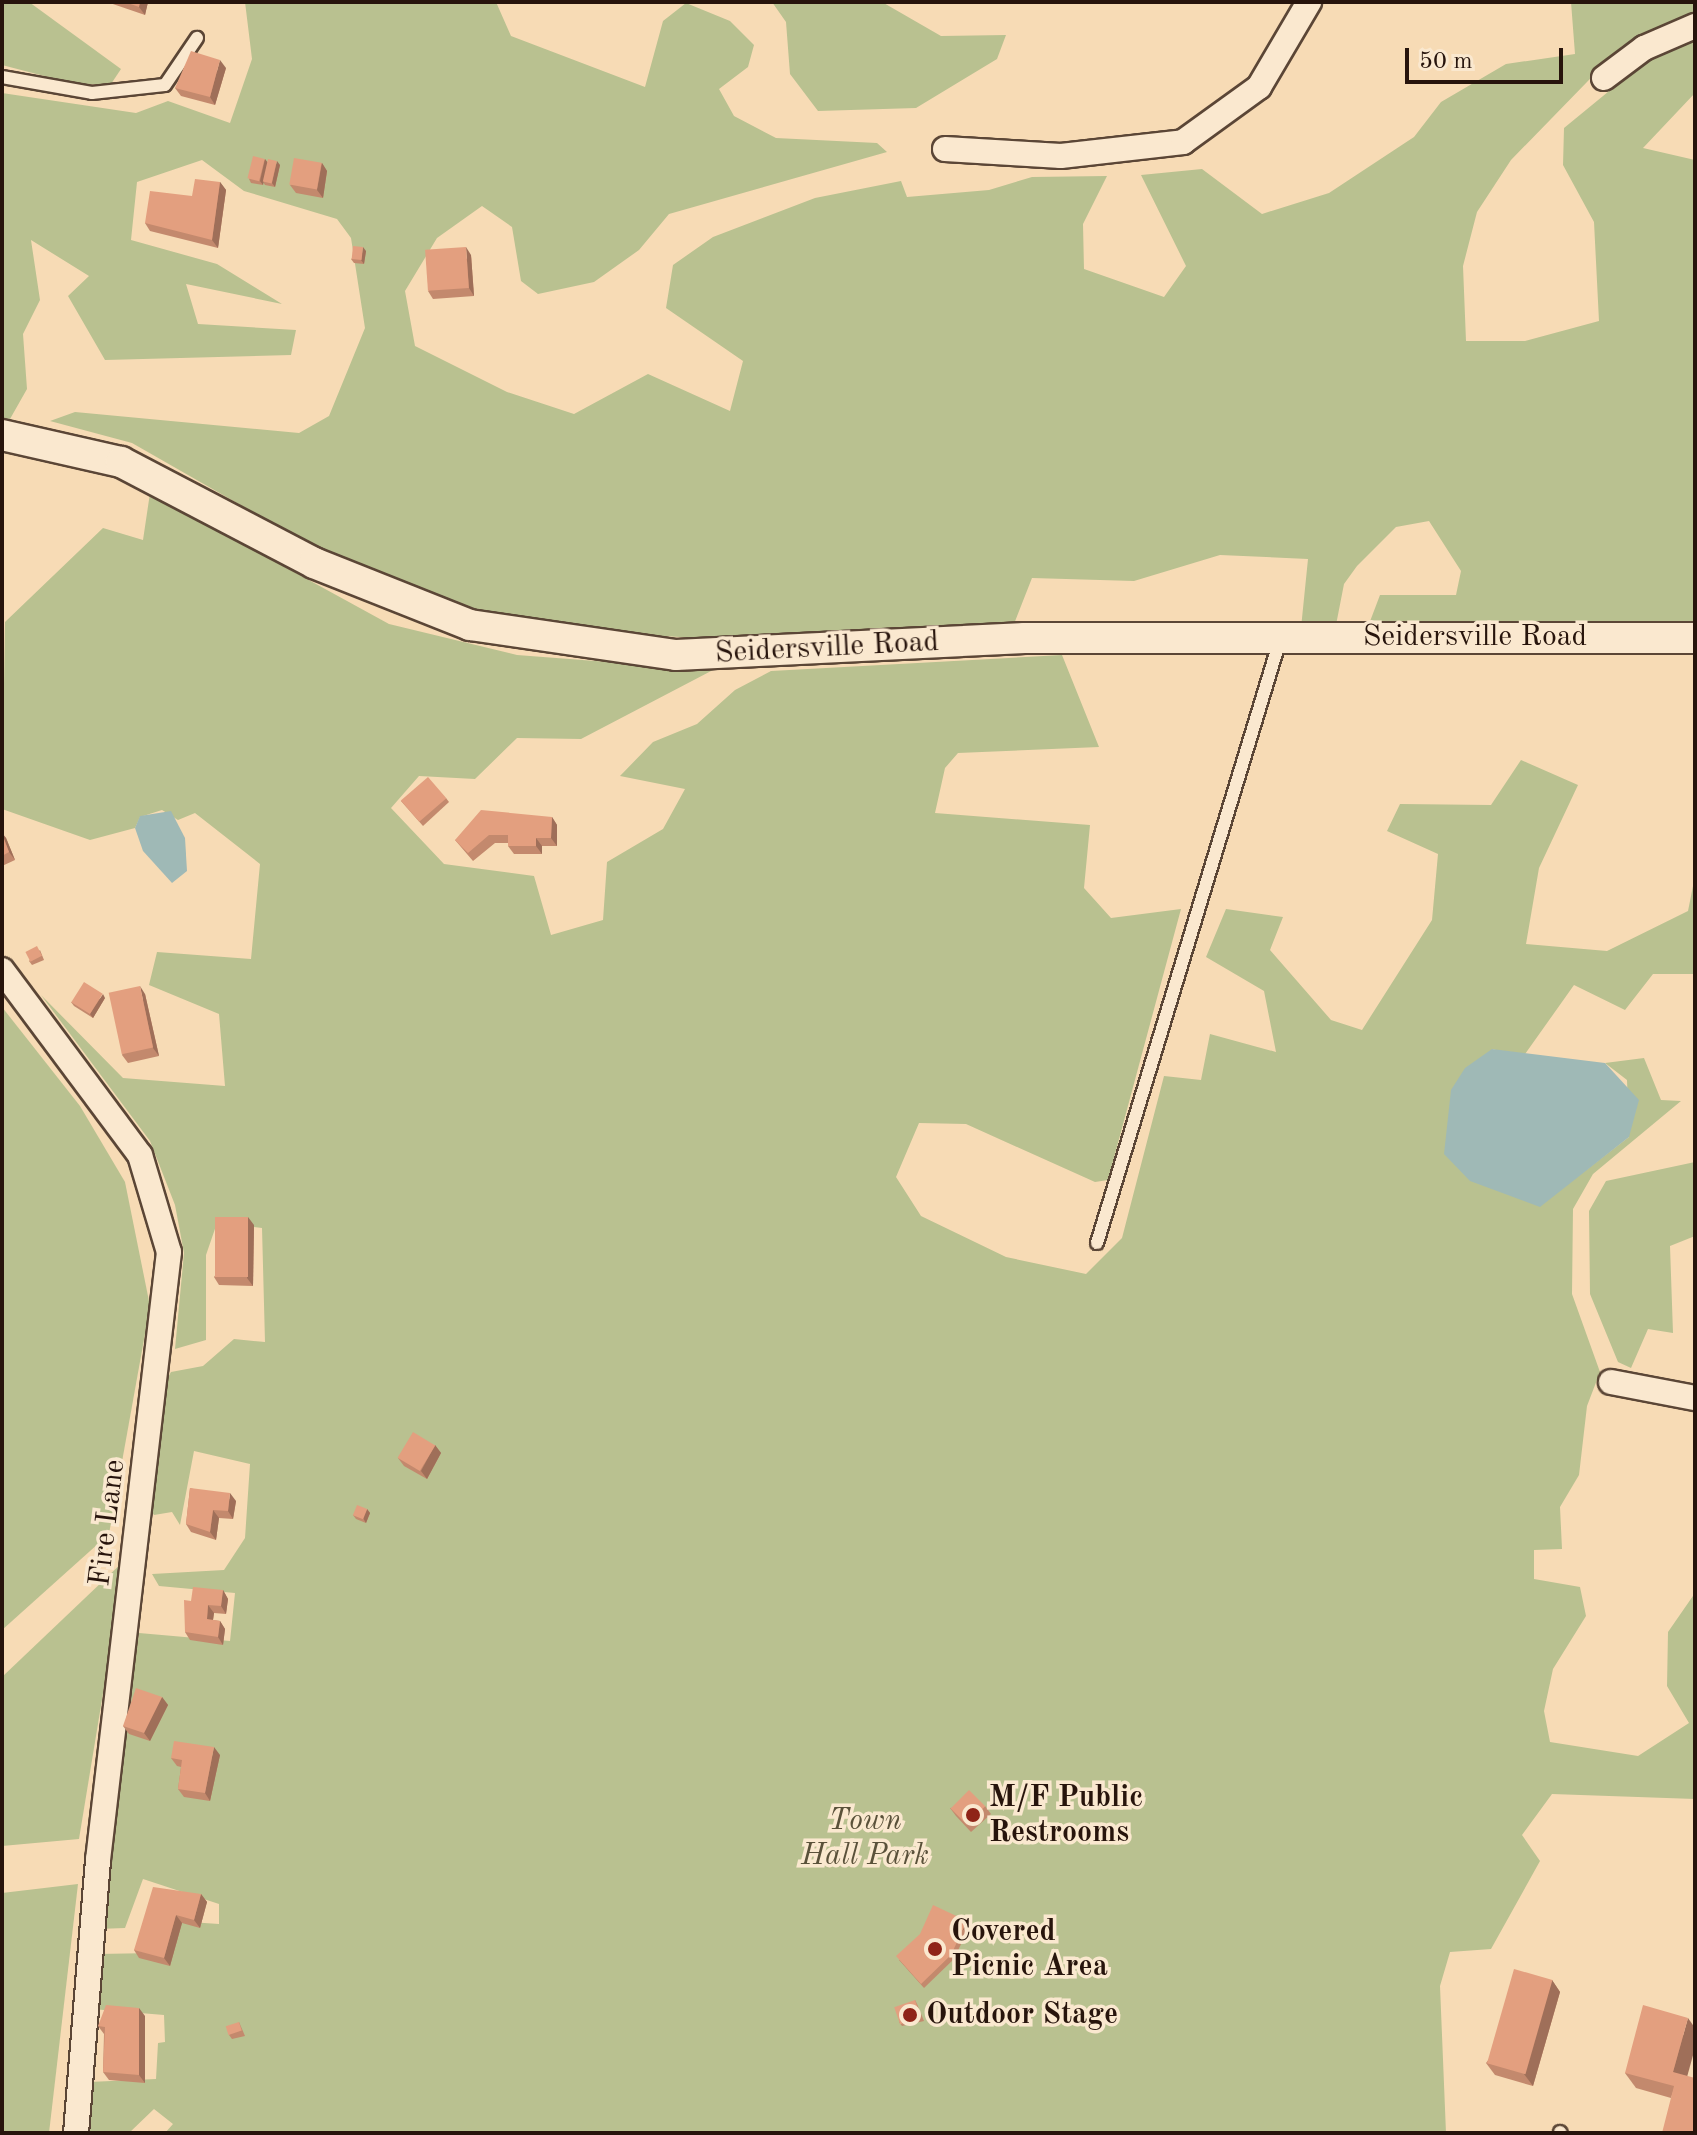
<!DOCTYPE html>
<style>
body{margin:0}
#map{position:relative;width:1697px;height:2135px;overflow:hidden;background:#f7dbb5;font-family:"Old Standard TT",serif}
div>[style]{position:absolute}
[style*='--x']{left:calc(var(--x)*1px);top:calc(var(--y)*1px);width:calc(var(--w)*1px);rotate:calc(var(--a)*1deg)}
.green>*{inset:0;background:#b9c190}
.water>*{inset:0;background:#9fb9b6}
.roads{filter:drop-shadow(2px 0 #5b4636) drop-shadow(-2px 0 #5b4636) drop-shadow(0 2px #5b4636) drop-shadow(0 -2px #5b4636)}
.service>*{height:12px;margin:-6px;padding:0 6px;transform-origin:6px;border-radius:6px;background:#fae8cf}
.minor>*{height:24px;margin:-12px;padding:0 12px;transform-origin:12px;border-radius:12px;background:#fae8cf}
.tertiary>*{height:30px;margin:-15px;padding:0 15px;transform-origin:15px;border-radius:15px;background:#fae8cf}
.wall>*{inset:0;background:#c3896d}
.shaded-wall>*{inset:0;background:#9f6f59;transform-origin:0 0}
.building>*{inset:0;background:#e39f7f;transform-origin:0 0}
.dots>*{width:22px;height:22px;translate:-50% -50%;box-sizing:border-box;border:4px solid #fae8cf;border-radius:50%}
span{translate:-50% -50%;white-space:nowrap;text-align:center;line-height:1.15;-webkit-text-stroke:7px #fae8cf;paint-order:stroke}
.street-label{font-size:30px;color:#27140c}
.poi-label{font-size:30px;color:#27140c;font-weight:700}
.left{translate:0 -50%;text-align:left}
.park-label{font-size:30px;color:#5a513a;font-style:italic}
.frame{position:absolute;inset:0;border:4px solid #27140c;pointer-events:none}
.scale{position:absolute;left:1405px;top:48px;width:158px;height:36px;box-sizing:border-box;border:4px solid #27140c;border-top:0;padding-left:10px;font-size:24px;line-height:28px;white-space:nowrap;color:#27140c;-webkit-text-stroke:6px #fae8cf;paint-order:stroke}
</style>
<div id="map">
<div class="green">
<i style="clip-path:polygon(2px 2px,29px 2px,121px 69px,111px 84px,75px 84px,2px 65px)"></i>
<i style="clip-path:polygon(245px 2px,496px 2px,511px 36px,645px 87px,663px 21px,686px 3px,730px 21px,754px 45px,748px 67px,719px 89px,734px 116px,776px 138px,877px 143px,887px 152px,669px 214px,639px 250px,594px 282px,538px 294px,521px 281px,512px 227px,482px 206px,437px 238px,405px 291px,415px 346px,507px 392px,574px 414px,648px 374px,730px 411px,743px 361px,666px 308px,673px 265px,713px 237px,815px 198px,901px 181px,907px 197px,989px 190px,1032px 177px,1107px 176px,1083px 224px,1084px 269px,1164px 297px,1186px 266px,1141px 175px,1202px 169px,1262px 214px,1329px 193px,1414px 137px,1441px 102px,1506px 64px,1575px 54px,1571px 2px,1695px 2px,1695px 13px,1622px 46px,1511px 160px,1477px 212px,1463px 266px,1466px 341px,1525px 341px,1599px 321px,1594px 222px,1563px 165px,1564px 128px,1653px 55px,1695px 38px,1695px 93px,1643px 148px,1695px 160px,1695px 624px,1369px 624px,1380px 595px,1456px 595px,1461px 571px,1429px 521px,1396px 527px,1357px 566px,1344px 584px,1336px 625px,1301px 628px,1308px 559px,1220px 555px,1134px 581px,1032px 578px,1012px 629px,696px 638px,581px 631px,469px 610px,314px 547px,132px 443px,50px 421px,75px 412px,299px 433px,329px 416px,365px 328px,351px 238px,337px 219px,244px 191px,202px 160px,137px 182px,131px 240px,217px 264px,282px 304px,186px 284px,198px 324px,296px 330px,291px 355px,105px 360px,68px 296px,89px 276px,31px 240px,40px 300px,23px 334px,27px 389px,10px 419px,2px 418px,2px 93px,136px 113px,168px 101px,230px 123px,252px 59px)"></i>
<i style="clip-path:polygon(772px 2px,882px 2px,941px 36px,1006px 35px,997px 59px,916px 108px,818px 111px,790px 74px,786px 22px)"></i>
<i style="clip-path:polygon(150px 493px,389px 624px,517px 655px,713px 670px,581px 739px,517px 738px,475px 779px,419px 776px,391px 808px,444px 864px,534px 876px,551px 935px,603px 920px,607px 862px,663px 829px,685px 789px,620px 776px,653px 742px,697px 724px,735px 690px,771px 671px,1062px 655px,1099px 747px,958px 753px,945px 768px,935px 813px,1090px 825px,1084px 888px,1111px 918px,1181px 909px,1108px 1180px,1095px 1182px,966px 1124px,919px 1123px,896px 1177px,921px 1216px,1006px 1257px,1086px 1274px,1122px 1238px,1164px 1076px,1201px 1080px,1210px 1034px,1276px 1052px,1264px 991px,1206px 957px,1226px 909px,1283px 917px,1270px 950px,1331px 1020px,1362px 1030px,1432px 920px,1438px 854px,1387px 831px,1400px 804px,1491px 805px,1521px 760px,1578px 785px,1539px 868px,1526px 944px,1607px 951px,1688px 911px,1695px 876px,1695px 974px,1653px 974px,1625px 1010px,1574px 985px,1523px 1057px,1492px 1049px,1568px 1184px,1629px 1137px,1627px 1080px,1605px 1063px,1644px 1058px,1661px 1100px,1681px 1101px,1593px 1174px,1573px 1209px,1572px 1294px,1600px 1372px,1587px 1406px,1579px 1475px,1560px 1507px,1562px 1549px,1534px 1550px,1534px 1579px,1580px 1587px,1586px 1616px,1553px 1669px,1544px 1711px,1550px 1742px,1638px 1756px,1689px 1723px,1667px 1686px,1668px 1632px,1695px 1593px,1695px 1799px,1552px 1794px,1522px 1835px,1540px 1861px,1491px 1949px,1450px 1952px,1440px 1986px,1446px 2133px,165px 2133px,173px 2124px,154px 2109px,129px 2133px,87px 2133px,89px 2082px,156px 2079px,158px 2043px,165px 2042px,164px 2015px,92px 2009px,98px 1954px,154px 1953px,175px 1921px,219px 1924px,219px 1904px,143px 1879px,125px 1928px,98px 1929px,139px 1633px,230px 1641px,235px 1593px,159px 1586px,152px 1574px,224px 1570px,245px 1538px,250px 1464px,194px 1451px,180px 1525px,172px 1512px,154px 1515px,149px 1507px,163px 1386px,171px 1372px,203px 1366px,234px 1339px,265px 1342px,262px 1228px,217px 1223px,206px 1255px,206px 1340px,175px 1349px,184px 1253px,175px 1205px,150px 1141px,41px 995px,123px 1078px,225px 1086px,219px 1014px,149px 985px,157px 952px,251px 959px,260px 864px,195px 813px,178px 820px,162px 810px,140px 817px,135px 828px,90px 840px,2px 809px,5px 622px,103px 528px,143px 540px)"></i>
<i style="clip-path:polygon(2px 1007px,80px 1106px,125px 1182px,150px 1306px,109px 1534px,2px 1630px)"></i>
<i style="clip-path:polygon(1695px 1162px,1695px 1236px,1670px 1246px,1673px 1333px,1648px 1329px,1631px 1368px,1618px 1362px,1590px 1294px,1589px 1211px,1606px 1181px)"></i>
<i style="clip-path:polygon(125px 1560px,79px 1839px,2px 1846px,2px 1677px)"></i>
<i style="clip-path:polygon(78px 1884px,49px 2133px,2px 2133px,2px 1893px)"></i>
</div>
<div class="water">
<i style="clip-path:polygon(171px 811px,185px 838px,187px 871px,172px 883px,143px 851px,135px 828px,140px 816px)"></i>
<i style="clip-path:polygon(1492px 1049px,1605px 1063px,1639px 1100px,1629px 1137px,1540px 1207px,1470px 1181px,1444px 1154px,1451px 1090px,1465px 1068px)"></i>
</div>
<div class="roads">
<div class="service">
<i style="--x:2;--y:77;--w:91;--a:10.1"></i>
<i style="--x:92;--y:93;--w:73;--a:-6.3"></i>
<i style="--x:165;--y:85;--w:57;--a:-55.8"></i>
<i style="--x:1097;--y:1243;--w:630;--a:-73.12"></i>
<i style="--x:1560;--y:2132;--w:1;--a:45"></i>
</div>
<div class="minor">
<i style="--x:1604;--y:78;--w:50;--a:-36.9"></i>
<i style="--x:1644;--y:48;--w:56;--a:-23.3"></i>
<i style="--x:945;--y:149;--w:116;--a:3.5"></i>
<i style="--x:1061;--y:156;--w:123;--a:-6.5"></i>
<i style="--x:1183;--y:142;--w:94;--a:-35.9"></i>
<i style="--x:1259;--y:87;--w:99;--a:-59.5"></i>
<i style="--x:2;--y:970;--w:231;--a:53.3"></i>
<i style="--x:140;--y:1155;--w:101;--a:73.4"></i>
<i style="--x:169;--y:1252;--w:612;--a:96.66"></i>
<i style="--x:98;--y:1860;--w:274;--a:94.6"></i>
<i style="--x:1611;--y:1382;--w:86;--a:10.8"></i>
</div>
<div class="tertiary">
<i style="--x:2;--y:435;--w:122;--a:12.8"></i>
<i style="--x:121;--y:462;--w:218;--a:27.6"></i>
<i style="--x:314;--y:563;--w:168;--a:21.7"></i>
<i style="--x:470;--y:625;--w:208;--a:8.3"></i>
<i style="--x:676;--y:655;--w:349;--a:-2.8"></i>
<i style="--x:1025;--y:638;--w:670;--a:0"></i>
</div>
</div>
<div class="wall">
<i style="clip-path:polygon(107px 2px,148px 2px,145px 15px)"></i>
<i style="clip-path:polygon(226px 68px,215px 105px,181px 96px,175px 88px)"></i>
<i style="clip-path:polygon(265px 159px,267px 162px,280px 165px,275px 187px,265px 185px,263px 182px,263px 185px,251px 183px,249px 179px)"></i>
<i style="clip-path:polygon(322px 163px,327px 171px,323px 198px,296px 193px,290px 185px)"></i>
<i style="clip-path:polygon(220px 182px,226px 190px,218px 248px,150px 231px,145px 223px)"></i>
<i style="clip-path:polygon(366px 251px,364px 264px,354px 263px,351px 259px)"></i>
<i style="clip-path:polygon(471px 255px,474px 296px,433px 299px,428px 291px)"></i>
<i style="clip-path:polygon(446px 798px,449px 802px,423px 826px,401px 801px)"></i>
<i style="clip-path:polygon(552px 817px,557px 825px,557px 846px,542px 846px,542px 854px,514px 854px,508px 846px,508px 843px,495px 843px,473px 861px,455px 840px)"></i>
<i style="clip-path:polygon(2px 833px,6px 838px,15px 860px,2px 866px)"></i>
<i style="clip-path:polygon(40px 950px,44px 960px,32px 965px,29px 961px)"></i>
<i style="clip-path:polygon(145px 994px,159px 1056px,128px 1063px,122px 1055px)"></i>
<i style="clip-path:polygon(105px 998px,93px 1018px,74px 1006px,71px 1002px)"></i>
<i style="clip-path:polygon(254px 1225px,253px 1286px,219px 1285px,214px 1277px)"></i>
<i style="clip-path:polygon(435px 1445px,441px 1453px,427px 1479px,404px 1466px,398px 1458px)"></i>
<i style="clip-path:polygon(190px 1488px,236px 1501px,233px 1519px,219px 1518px,216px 1540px,191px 1532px,186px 1524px)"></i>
<i style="clip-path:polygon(367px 1509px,370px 1513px,366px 1523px,356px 1519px,353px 1515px)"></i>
<i style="clip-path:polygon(223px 1590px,228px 1599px,226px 1614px,214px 1613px,213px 1620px,220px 1621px,225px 1629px,223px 1645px,190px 1640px,185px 1632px,191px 1601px)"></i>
<i style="clip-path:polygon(162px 1697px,168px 1705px,150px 1741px,129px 1734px,123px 1726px)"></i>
<i style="clip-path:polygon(220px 1755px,210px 1801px,184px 1797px,178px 1789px,181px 1767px,177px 1766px,171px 1758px)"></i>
<i style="clip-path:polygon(985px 1806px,991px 1814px,971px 1832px,956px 1816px,950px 1808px)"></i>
<i style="clip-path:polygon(201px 1894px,207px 1902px,200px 1928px,182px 1923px,170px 1966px,139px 1958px,134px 1950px)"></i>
<i style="clip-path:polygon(967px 1921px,970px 1925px,954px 1959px,924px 1988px,899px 1960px)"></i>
<i style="clip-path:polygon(1552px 1980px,1560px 1992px,1533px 2086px,1495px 2075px,1486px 2063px)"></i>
<i style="clip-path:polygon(915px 2000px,917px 2004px,924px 2021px,902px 2026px,899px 2022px)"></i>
<i style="clip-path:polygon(145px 2016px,145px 2083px,109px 2080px,103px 2072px,104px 2034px,98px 2026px)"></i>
<i style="clip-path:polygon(239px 2022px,245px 2036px,232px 2039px,229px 2035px)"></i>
<i style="clip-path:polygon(1695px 2028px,1671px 2098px,1636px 2088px,1625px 2073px)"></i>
</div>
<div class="shaded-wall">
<i style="clip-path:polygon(140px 2px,148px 2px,145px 15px,139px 7px)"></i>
<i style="clip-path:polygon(220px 60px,226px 68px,215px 105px,210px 97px)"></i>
<i style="clip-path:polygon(265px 159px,268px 163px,263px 185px,260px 181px)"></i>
<i style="clip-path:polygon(277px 161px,280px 165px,275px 187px,272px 183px)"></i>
<i style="clip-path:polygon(322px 163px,327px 171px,323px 198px,317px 190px)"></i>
<i style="clip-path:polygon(220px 182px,226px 190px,218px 248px,212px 240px)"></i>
<i style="clip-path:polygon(363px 247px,366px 251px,364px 264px,361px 260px)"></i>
<i style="clip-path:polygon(466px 247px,471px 255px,474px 296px,469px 288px)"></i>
<i style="clip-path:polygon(552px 817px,557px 825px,557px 846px,551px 838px)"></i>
<i style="clip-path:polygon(2px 833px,6px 838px,15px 860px,9px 852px)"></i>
<i style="clip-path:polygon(536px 838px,542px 846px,542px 854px,536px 846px)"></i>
<i style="clip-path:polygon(140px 986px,145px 994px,159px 1056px,153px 1048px)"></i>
<i style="clip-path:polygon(103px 994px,105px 998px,93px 1018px,90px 1014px)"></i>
<i style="clip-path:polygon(248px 1217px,254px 1225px,253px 1286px,247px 1278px)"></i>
<i style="clip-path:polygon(435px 1445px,441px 1453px,427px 1479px,421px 1471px)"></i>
<i style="clip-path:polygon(230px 1493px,236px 1501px,233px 1519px,228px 1511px)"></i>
<i style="clip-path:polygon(367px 1509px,370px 1513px,366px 1523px,363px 1518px)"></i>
<i style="clip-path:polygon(213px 1510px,219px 1518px,216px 1540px,210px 1532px)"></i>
<i style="clip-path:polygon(223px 1590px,228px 1599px,226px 1614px,221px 1606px)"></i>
<i style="clip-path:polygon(208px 1605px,214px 1613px,212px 1627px,207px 1619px)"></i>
<i style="clip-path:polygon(220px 1621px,225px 1629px,223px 1645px,218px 1637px)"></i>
<i style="clip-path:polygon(162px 1697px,168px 1705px,150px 1741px,144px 1733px)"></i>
<i style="clip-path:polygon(214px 1747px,220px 1755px,210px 1801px,205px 1793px)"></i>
<i style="clip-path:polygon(201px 1894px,207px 1902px,200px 1928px,194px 1920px)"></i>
<i style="clip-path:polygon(176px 1915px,182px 1923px,170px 1966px,164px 1958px)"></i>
<i style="left:967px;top:1921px;width:5px;height:38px;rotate:53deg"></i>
<i style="clip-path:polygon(1552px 1980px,1560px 1992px,1533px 2086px,1524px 2074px)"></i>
<i style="clip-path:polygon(139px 2008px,145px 2016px,145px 2083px,139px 2075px)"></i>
<i style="clip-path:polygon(1688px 2018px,1695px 2028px,1695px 2048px,1684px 2088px,1673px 2072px)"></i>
</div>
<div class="building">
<i style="clip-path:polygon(125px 2px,140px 2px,139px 7px)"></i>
<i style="clip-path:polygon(191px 51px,220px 60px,210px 97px,175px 88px)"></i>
<i style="left:253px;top:156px;width:12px;height:23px;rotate:14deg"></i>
<i style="left:294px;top:158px;width:28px;height:27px;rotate:10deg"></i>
<i style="left:268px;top:159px;width:9px;height:23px;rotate:13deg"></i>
<i style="clip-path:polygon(195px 179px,220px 182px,212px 240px,145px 223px,150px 191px,192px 196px)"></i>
<i style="left:353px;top:246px;width:10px;height:13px;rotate:6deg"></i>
<i style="left:466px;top:247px;width:41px;height:41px;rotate:86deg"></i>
<i style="left:428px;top:777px;width:28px;height:36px;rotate:49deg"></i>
<i style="clip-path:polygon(481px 810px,552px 817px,551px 838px,536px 838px,536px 846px,508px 846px,508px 835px,489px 835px,468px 853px,455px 840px)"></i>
<i style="clip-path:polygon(2px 834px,9px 852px,2px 856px)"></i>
<i style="left:37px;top:946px;width:11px;height:13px;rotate:63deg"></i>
<i style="left:84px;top:982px;width:22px;height:24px;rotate:32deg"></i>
<i style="left:140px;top:986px;width:63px;height:32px;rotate:78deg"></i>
<i style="left:215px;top:1217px;width:33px;height:60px"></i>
<i style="left:413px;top:1432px;width:26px;height:30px;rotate:31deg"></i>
<i style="clip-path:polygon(190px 1488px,230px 1493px,228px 1511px,213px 1510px,210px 1532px,186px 1524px)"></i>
<i style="left:357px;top:1505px;width:11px;height:11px;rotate:22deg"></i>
<i style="clip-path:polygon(193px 1587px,223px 1590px,221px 1606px,208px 1605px,207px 1619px,220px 1621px,218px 1637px,185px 1632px,184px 1600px,191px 1601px)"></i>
<i style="clip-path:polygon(136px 1688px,162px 1697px,144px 1733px,123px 1726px)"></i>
<i style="clip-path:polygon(174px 1741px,214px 1747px,205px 1793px,178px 1789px,182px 1760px,171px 1758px)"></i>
<i style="left:969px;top:1790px;width:23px;height:26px;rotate:45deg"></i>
<i style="clip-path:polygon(153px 1887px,201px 1894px,194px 1920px,176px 1915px,164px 1958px,134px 1950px)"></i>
<i style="clip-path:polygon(933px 1905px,967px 1921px,951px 1955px,921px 1984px,896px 1956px,920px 1934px)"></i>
<i style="left:1514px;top:1969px;width:40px;height:98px;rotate:16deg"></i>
<i style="left:915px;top:2000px;width:18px;height:22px;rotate:71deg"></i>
<i style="clip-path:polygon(106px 2005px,139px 2008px,139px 2075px,103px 2072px,105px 2027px,98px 2026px)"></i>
<i style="clip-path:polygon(1643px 2005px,1688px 2018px,1673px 2072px,1695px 2078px,1695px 2133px,1662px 2133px,1674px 2086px,1625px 2073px)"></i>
<i style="left:239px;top:2022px;width:9px;height:14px;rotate:72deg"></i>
</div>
<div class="dots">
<i style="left:973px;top:1815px;background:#8f2418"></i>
<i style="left:935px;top:1949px;background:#8f2418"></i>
<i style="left:910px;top:2015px;background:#8f2418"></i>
</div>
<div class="street-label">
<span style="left:1475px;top:637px">Seidersville Road</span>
<span style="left:827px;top:648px;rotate:-3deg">Seidersville Road</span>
<span style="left:108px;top:1523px;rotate:-83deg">Fire Lane</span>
</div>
<div class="poi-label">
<span class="left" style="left:989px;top:1815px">M/F Public<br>Restrooms</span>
<span class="left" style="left:951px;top:1949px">Covered<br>Picnic Area</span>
<span class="left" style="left:926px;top:2015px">Outdoor Stage</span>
</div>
<div class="park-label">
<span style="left:865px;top:1838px">Town<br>Hall Park</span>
</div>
<div class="frame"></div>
<div class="scale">50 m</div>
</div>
